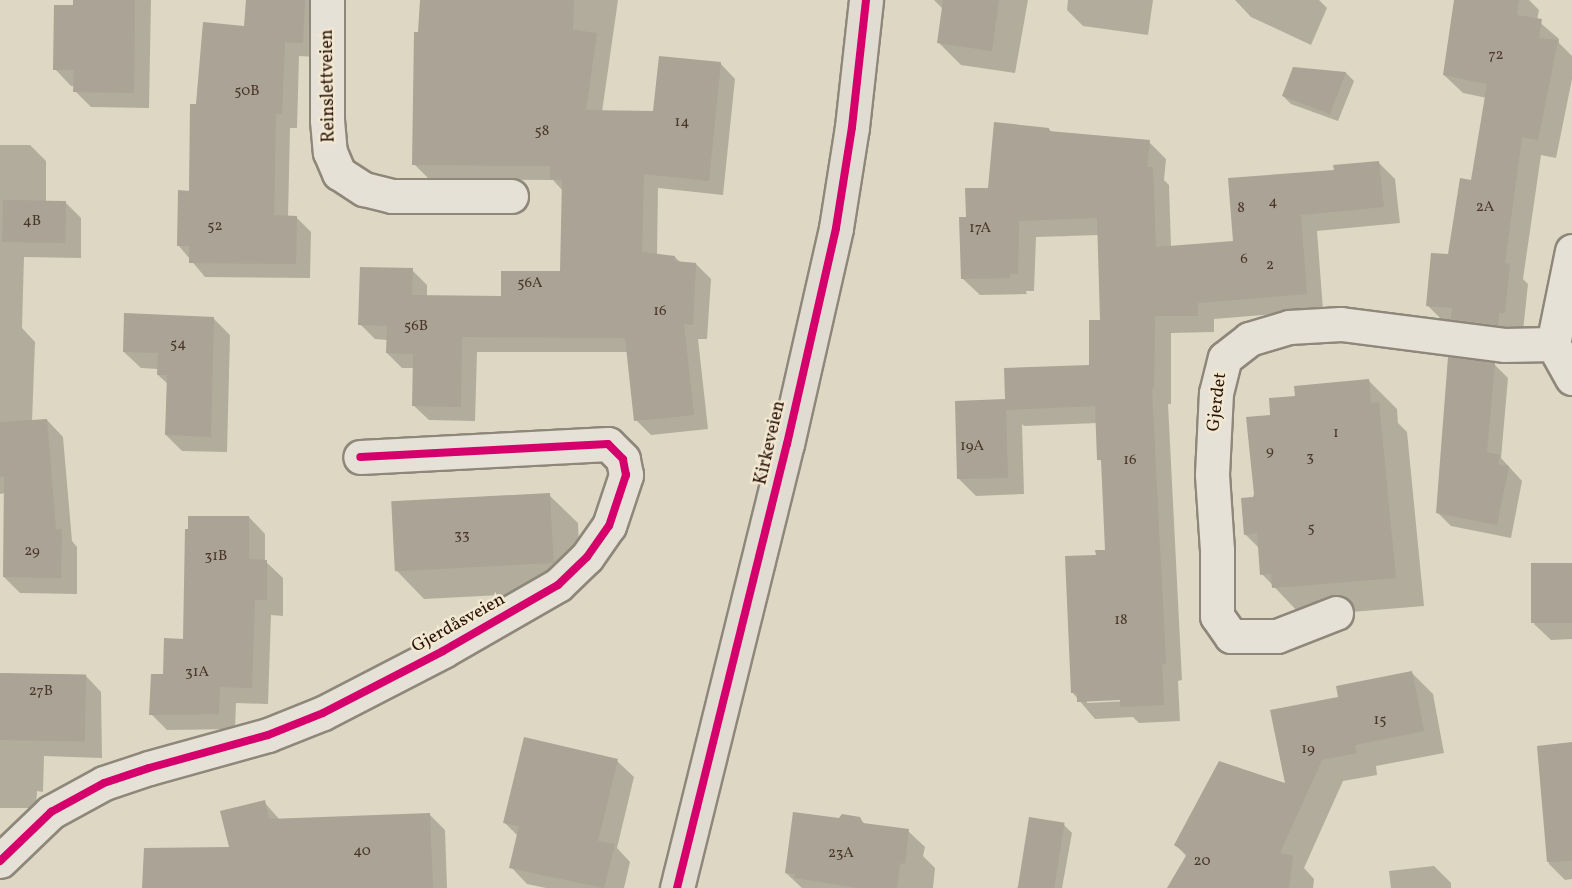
<!DOCTYPE html>
<meta charset="utf-8">
<style>
body{margin:0}
#map{position:relative;width:1572px;height:888px;overflow:hidden;background:#ded7c3;font-family:Vollkorn,serif}
div>[style]{position:absolute}
[style*='--x']{left:calc(var(--x)*1px);top:calc(var(--y)*1px);width:calc(var(--w)*1px);rotate:calc(var(--a)*1deg)}
.shadow>*{inset:0;background:#0003}
.building>*{inset:0;background:#aaa396;transform-origin:0 0}
.roads{filter:drop-shadow(2px 0 #8e877a) drop-shadow(-2px 0 #8e877a) drop-shadow(0 2px #8e877a) drop-shadow(0 -2px #8e877a)}
.street>*{height:33px;margin:-16.5px;padding:0 16.5px;transform-origin:16.5px;border-radius:16.5px;background:#e6e1d7}
.primary>*{height:33px;margin:-16.5px;padding:0 16.5px;transform-origin:16.5px;border-radius:16.5px;background:#e1dcd1}
.cycleway>*{height:8px;margin:-4px;padding:0 4px;transform-origin:4px;border-radius:4px;background:#d6006c}
span{translate:-50% -50%;white-space:nowrap;text-align:center;line-height:1.15;-webkit-text-stroke:5px #f1e8d1;paint-order:stroke}
.number-label{font-size:15px;color:#4b362a}
.number-label span{-webkit-text-stroke-width:0}
.street-label{font-size:18px;color:#2b1206}
</style>
<div id="map">
<div class="shadow">
<i style="clip-path:polygon(75px 0,151px 0,149px 108px,91px 107px,75px 91px,75px 86px,71px 86px,55px 69px)"></i>
<i style="clip-path:polygon(247px 0,310px 0,320px 9px,317px 57px,299px 56px,297px 128px,290px 128px,288px 217px,296px 217px,311px 232px,310px 278px,205px 277px,179px 246px,190px 192px,198px 105px,246px 27px)"></i>
<i style="clip-path:polygon(422px 0,618px 0,602px 112px,655px 113px,720px 63px,735px 79px,723px 195px,658px 188px,657px 255px,675px 257px,681px 263px,696px 264px,711px 279px,707px 339px,698px 339px,708px 429px,651px 435px,636px 420px,628px 352px,477px 352px,475px 421px,429px 420px,413px 405px,414px 368px,402px 368px,387px 353px,388px 340px,375px 339px,360px 324px,412px 270px,427px 285px,427px 296px,502px 297px,561px 272px,563px 191px,553px 180px,429px 179px,414px 164px)"></i>
<i style="clip-path:polygon(934px 0,1028px 0,1015px 73px,961px 65px,938px 42px,943px 9px)"></i>
<i style="clip-path:polygon(1068px 0,1153px 0,1148px 35px,1083px 26px,1067px 10px)"></i>
<i style="clip-path:polygon(1235px 0,1319px 0,1327px 8px,1311px 45px,1251px 17px)"></i>
<i style="clip-path:polygon(1456px 0,1529px 0,1539px 10px,1537px 20px,1559px 39px,1559px 43px,1572px 56px,1572px 79px,1556px 158px,1541px 155px,1523px 279px,1528px 284px,1523px 331px,1446px 324px,1427px 305px,1450px 256px,1472px 181px,1487px 98px,1463px 93px,1444px 75px)"></i>
<i style="clip-path:polygon(1294px 68px,1346px 73px,1354px 81px,1338px 121px,1291px 104px,1283px 96px)"></i>
<i style="clip-path:polygon(evenodd,1049px 129px,1053px 133px,1149px 142px,1166px 159px,1164px 180px,1169px 185px,1171px 247px,1234px 242px,1335px 171px,1378px 162px,1395px 179px,1400px 223px,1317px 231px,1323px 310px,1214px 319px,1214px 332px,1171px 333px,1171px 404px,1168px 404px,1182px 680px,1178px 681px,1180px 721px,1139px 723px,1133px 717px,1095px 719px,1072px 692px,1097px 556px,1106px 552px,1103px 463px,1099px 459px,1097px 423px,1024px 426px,1022px 424px,1024px 494px,976px 496px,959px 479px,1007px 401px,1091px 366px,1101px 321px,1099px 235px,1036px 237px,1034px 291px,1026px 291px,1027px 294px,980px 295px,963px 279px,967px 218px,990px 189px,1049px 129px,1127px 698px,1128px 701px,1087px 703px,1087px 700px,1127px 698px)"></i>
<i style="clip-path:polygon(0 145px,30px 145px,46px 161px,46px 202px,65px 202px,81px 218px,81px 258px,24px 257px,22px 328px,35px 342px,32px 422px,47px 420px,63px 437px,72px 541px,77px 547px,77px 594px,20px 593px,4px 577px,6px 493px,0 494px)"></i>
<i style="clip-path:polygon(213px 318px,230px 335px,227px 452px,182px 451px,166px 435px,168px 384px,158px 375px,158px 369px,141px 368px,124px 352px)"></i>
<i style="clip-path:polygon(1494px 364px,1508px 378px,1501px 458px,1522px 481px,1511px 538px,1451px 526px,1437px 512px)"></i>
<i style="clip-path:polygon(1368px 380px,1397px 409px,1398px 423px,1407px 432px,1424px 606px,1302px 616px,1262px 574px,1259px 548px,1245px 534px,1272px 416px,1297px 398px)"></i>
<i style="clip-path:polygon(549px 495px,578px 523px,581px 591px,424px 599px,396px 570px)"></i>
<i style="clip-path:polygon(249px 517px,265px 534px,265px 561px,283px 578px,283px 616px,271px 615px,268px 704px,236px 703px,235px 729px,167px 730px,151px 714px,164px 676px)"></i>
<i style="clip-path:polygon(1572px 564px,1572px 639px,1551px 640px,1534px 624px)"></i>
<i style="clip-path:polygon(1411px 672px,1433px 694px,1444px 753px,1376px 766px,1377px 775px,1343px 781px,1304px 868px,1314px 879px,1313px 888px,1169px 888px,1187px 857px,1176px 845px,1287px 785px,1340px 698px)"></i>
<i style="clip-path:polygon(0 675px,86px 676px,101px 692px,102px 758px,44px 756px,43px 792px,37px 791px,36px 808px,0 808px)"></i>
<i style="clip-path:polygon(1572px 744px,1572px 879px,1565px 880px,1549px 864px,1538px 747px)"></i>
<i style="clip-path:polygon(617px 761px,634px 777px,617px 848px,630px 862px,624px 888px,546px 888px,527px 884px,511px 867px,518px 836px,505px 823px)"></i>
<i style="clip-path:polygon(264px 802px,280px 820px,430px 815px,445px 830px,447px 888px,144px 888px,231px 848px)"></i>
<i style="clip-path:polygon(860px 819px,866px 825px,908px 831px,925px 847px,923px 856px,935px 868px,933px 888px,802px 888px,786px 873px,840px 820px)"></i>
<i style="clip-path:polygon(1064px 825px,1072px 833px,1062px 888px,1017px 888px)"></i>
<i style="clip-path:polygon(1434px 866px,1451px 883px,1451px 888px,1391px 888px,1389px 871px)"></i>
</div>
<div class="building">
<i style="clip-path:polygon(73px 0,135px 0,134px 93px,73px 92px,74px 70px,53px 70px,54px 5px,73px 5px)"></i>
<i style="clip-path:polygon(246px 0,305px 0,303px 43px,285px 42px,282px 114px,276px 114px,274px 215px,297px 216px,296px 264px,189px 263px,189px 246px,177px 246px,178px 190px,189px 191px,190px 104px,196px 104px,203px 22px,244px 26px)"></i>
<i style="clip-path:polygon(420px 0,574px 0,573px 30px,597px 33px,586px 110px,653px 111px,659px 56px,721px 62px,709px 181px,644px 174px,642px 252px,675px 256px,675px 261px,696px 263px,693px 325px,684px 324px,694px 415px,634px 421px,625px 338px,462px 337px,461px 407px,412px 406px,413px 354px,386px 353px,387px 326px,358px 325px,360px 267px,413px 268px,412px 295px,501px 296px,501px 271px,560px 271px,562px 180px,550px 179px,550px 166px,412px 165px,414px 32px,418px 32px)"></i>
<i style="clip-path:polygon(943px 0,999px 0,992px 51px,937px 43px)"></i>
<i style="clip-path:polygon(1454px 0,1519px 0,1517px 15px,1542px 19px,1539px 38px,1558px 40px,1538px 140px,1522px 137px,1505px 263px,1510px 264px,1505px 313px,1499px 313px,1498px 325px,1451px 319px,1452px 308px,1426px 306px,1431px 253px,1448px 254px,1460px 178px,1471px 180px,1487px 84px,1443px 75px)"></i>
<i style="clip-path:polygon(1293px 67px,1346px 72px,1330px 114px,1282px 96px)"></i>
<i style="clip-path:polygon(994px 122px,1049px 128px,1049px 131px,1150px 140px,1147px 167px,1153px 167px,1156px 247px,1233px 241px,1228px 178px,1334px 170px,1333px 165px,1379px 161px,1384px 207px,1301px 215px,1307px 294px,1198px 303px,1198px 316px,1155px 316px,1154px 388px,1152px 388px,1166px 664px,1162px 664px,1164px 705px,1120px 707px,1120px 700px,1077px 702px,1077px 693px,1071px 693px,1065px 556px,1096px 555px,1095px 550px,1105px 550px,1101px 460px,1097px 460px,1095px 406px,1006px 410px,1006px 407px,1008px 478px,957px 479px,955px 401px,1005px 399px,1004px 368px,1089px 365px,1089px 320px,1100px 320px,1097px 218px,1019px 221px,1018px 274px,1010px 274px,1010px 278px,961px 279px,959px 217px,966px 217px,965px 188px,988px 188px)"></i>
<i style="left:3px;top:200px;width:63px;height:42px;rotate:1deg"></i>
<i style="clip-path:polygon(124px 313px,214px 317px,211px 437px,165px 435px,167px 375px,157px 375px,158px 353px,123px 352px)"></i>
<i style="clip-path:polygon(1448px 357px,1495px 363px,1487px 452px,1500px 455px,1498px 464px,1509px 466px,1497px 525px,1436px 513px)"></i>
<i style="clip-path:polygon(1369px 379px,1371px 403px,1379px 402px,1396px 578px,1272px 588px,1271px 574px,1260px 575px,1257px 533px,1244px 535px,1241px 498px,1253px 497px,1254px 494px,1246px 417px,1270px 415px,1269px 398px,1295px 396px,1294px 386px)"></i>
<i style="clip-path:polygon(47px 419px,56px 529px,62px 529px,61px 578px,3px 577px,4px 476px,0 477px,0 422px)"></i>
<i style="left:550px;top:493px;width:70px;height:159px;rotate:87deg"></i>
<i style="clip-path:polygon(188px 516px,249px 516px,249px 559px,267px 560px,267px 600px,255px 600px,252px 688px,220px 687px,219px 714px,149px 715px,151px 674px,163px 674px,164px 638px,183px 639px,185px 529px,188px 529px)"></i>
<i style="left:1572px;top:563px;width:60px;height:41px;rotate:90deg"></i>
<i style="clip-path:polygon(1412px 671px,1424px 731px,1355px 745px,1357px 753px,1322px 760px,1280px 853px,1293px 856px,1289px 888px,1167px 888px,1187px 854px,1174px 845px,1219px 761px,1285px 783px,1270px 710px,1338px 697px,1336px 686px)"></i>
<i style="left:0;top:673px;width:86px;height:67px;rotate:1deg"></i>
<i style="clip-path:polygon(524px 737px,618px 759px,598px 841px,615px 844px,604px 888px,509px 868px,519px 826px,503px 823px)"></i>
<i style="clip-path:polygon(1572px 742px,1572px 861px,1547px 862px,1537px 746px)"></i>
<i style="clip-path:polygon(265px 800px,269px 819px,430px 813px,433px 888px,142px 888px,144px 848px,229px 847px,220px 811px)"></i>
<i style="clip-path:polygon(793px 812px,839px 818px,842px 814px,860px 817px,863px 823px,909px 829px,905px 864px,900px 863px,897px 888px,858px 888px,794px 878px,795px 874px,785px 873px)"></i>
<i style="left:1029px;top:817px;width:36px;height:72px;rotate:9deg"></i>
</div>
<div class="roads">
<div class="street">
<i style="--x:327;--y:0;--w:120;--a:90"></i>
<i style="--x:327;--y:120;--w:32;--a:85"></i>
<i style="--x:330;--y:152;--w:23;--a:67"></i>
<i style="--x:339;--y:173;--w:30;--a:33"></i>
<i style="--x:364;--y:189;--w:29;--a:14"></i>
<i style="--x:392;--y:196;--w:119;--a:0"></i>
<i style="--x:1572;--y:251;--w:95;--a:101.5"></i>
<i style="--x:1553;--y:344;--w:39;--a:61"></i>
<i style="--x:1336;--y:613;--w:63;--a:158.7"></i>
<i style="--x:1277;--y:636;--w:46;--a:180"></i>
<i style="--x:1231;--y:636;--w:24;--a:-125"></i>
<i style="--x:1217;--y:616;--w:66;--a:-90"></i>
<i style="--x:1217;--y:550;--w:76;--a:-93.8"></i>
<i style="--x:1212;--y:474;--w:81;--a:-87.2"></i>
<i style="--x:1216;--y:393;--w:36;--a:-76"></i>
<i style="--x:1225;--y:358;--w:31;--a:-38"></i>
<i style="--x:1249;--y:339;--w:42;--a:-16.7"></i>
<i style="--x:1289;--y:327;--w:52;--a:-3.3"></i>
<i style="--x:1341;--y:324;--w:164;--a:7.3"></i>
<i style="--x:1504;--y:345;--w:49;--a:-1.2"></i>
<i style="--x:0;--y:861;--w:71;--a:-43.9"></i>
<i style="--x:51;--y:812;--w:60;--a:-28.7"></i>
<i style="--x:104;--y:783;--w:47;--a:-18.4"></i>
<i style="--x:149;--y:768;--w:123;--a:-15.5"></i>
<i style="--x:268;--y:735;--w:59;--a:-21.8"></i>
<i style="--x:323;--y:713;--w:135;--a:-27.3"></i>
<i style="--x:443;--y:651;--w:133;--a:-29.9"></i>
<i style="--x:558;--y:585;--w:40;--a:-44"></i>
<i style="--x:587;--y:557;--w:38;--a:-55"></i>
<i style="--x:609;--y:526;--w:54;--a:-71.6"></i>
<i style="--x:626;--y:475;--w:16;--a:-101"></i>
<i style="--x:623;--y:459;--w:21;--a:-135"></i>
<i style="--x:608;--y:444;--w:248;--a:177"></i>
</div>
<div class="primary">
<i style="--x:677;--y:888;--w:457;--a:-76.1"></i>
<i style="--x:787;--y:444;--w:221;--a:-77.2"></i>
<i style="--x:836;--y:228;--w:102;--a:-81"></i>
<i style="--x:852;--y:127;--w:128;--a:-83.7"></i>
</div>
</div>
<div class="cycleway">
<i style="--x:0;--y:861;--w:71;--a:-43.9"></i>
<i style="--x:51;--y:812;--w:60;--a:-28.7"></i>
<i style="--x:104;--y:783;--w:47;--a:-18.4"></i>
<i style="--x:149;--y:768;--w:123;--a:-15.5"></i>
<i style="--x:268;--y:735;--w:59;--a:-21.8"></i>
<i style="--x:323;--y:713;--w:135;--a:-27.3"></i>
<i style="--x:443;--y:651;--w:133;--a:-29.9"></i>
<i style="--x:558;--y:585;--w:40;--a:-44"></i>
<i style="--x:587;--y:557;--w:38;--a:-55"></i>
<i style="--x:609;--y:526;--w:54;--a:-71.6"></i>
<i style="--x:626;--y:475;--w:16;--a:-101"></i>
<i style="--x:623;--y:459;--w:21;--a:-135"></i>
<i style="--x:608;--y:444;--w:248;--a:177"></i>
<i style="--x:677;--y:888;--w:457;--a:-76.1"></i>
<i style="--x:787;--y:444;--w:221;--a:-77.2"></i>
<i style="--x:836;--y:228;--w:102;--a:-81"></i>
<i style="--x:852;--y:127;--w:128;--a:-83.7"></i>
</div>
<div class="number-label">
<span style="left:1496px;top:56px">72</span>
<span style="left:247px;top:92px">50B</span>
<span style="left:682px;top:123px">14</span>
<span style="left:542px;top:132px">58</span>
<span style="left:1273px;top:203px">4</span>
<span style="left:1485px;top:208px">2A</span>
<span style="left:1241px;top:209px">8</span>
<span style="left:32px;top:222px">4B</span>
<span style="left:215px;top:227px">52</span>
<span style="left:980px;top:229px">17A</span>
<span style="left:1244px;top:260px">6</span>
<span style="left:1270px;top:266px">2</span>
<span style="left:530px;top:284px">56A</span>
<span style="left:660px;top:312px">16</span>
<span style="left:416px;top:327px">56B</span>
<span style="left:178px;top:345px">54</span>
<span style="left:1336px;top:434px">1</span>
<span style="left:972px;top:447px">19A</span>
<span style="left:1270px;top:452px">9</span>
<span style="left:1310px;top:458px">3</span>
<span style="left:1130px;top:461px">16</span>
<span style="left:1311px;top:529px">5</span>
<span style="left:462px;top:536px">33</span>
<span style="left:32px;top:552px">29</span>
<span style="left:216px;top:557px">31B</span>
<span style="left:1121px;top:621px">18</span>
<span style="left:197px;top:673px">31A</span>
<span style="left:41px;top:692px">27B</span>
<span style="left:1380px;top:721px">15</span>
<span style="left:1308px;top:750px">19</span>
<span style="left:362px;top:852px">40</span>
<span style="left:841px;top:854px">23A</span>
<span style="left:1202px;top:862px">20</span>
</div>
<div class="street-label">
<span style="left:329px;top:86px;rotate:-91deg">Reinslettveien</span>
<span style="left:1218px;top:402px;rotate:-83deg">Gjerdet</span>
<span style="left:771px;top:443px;rotate:-77deg">Kirkeveien</span>
<span style="left:459px;top:624px;rotate:-29deg">Gjerdåsveien</span>
</div>
</div>
